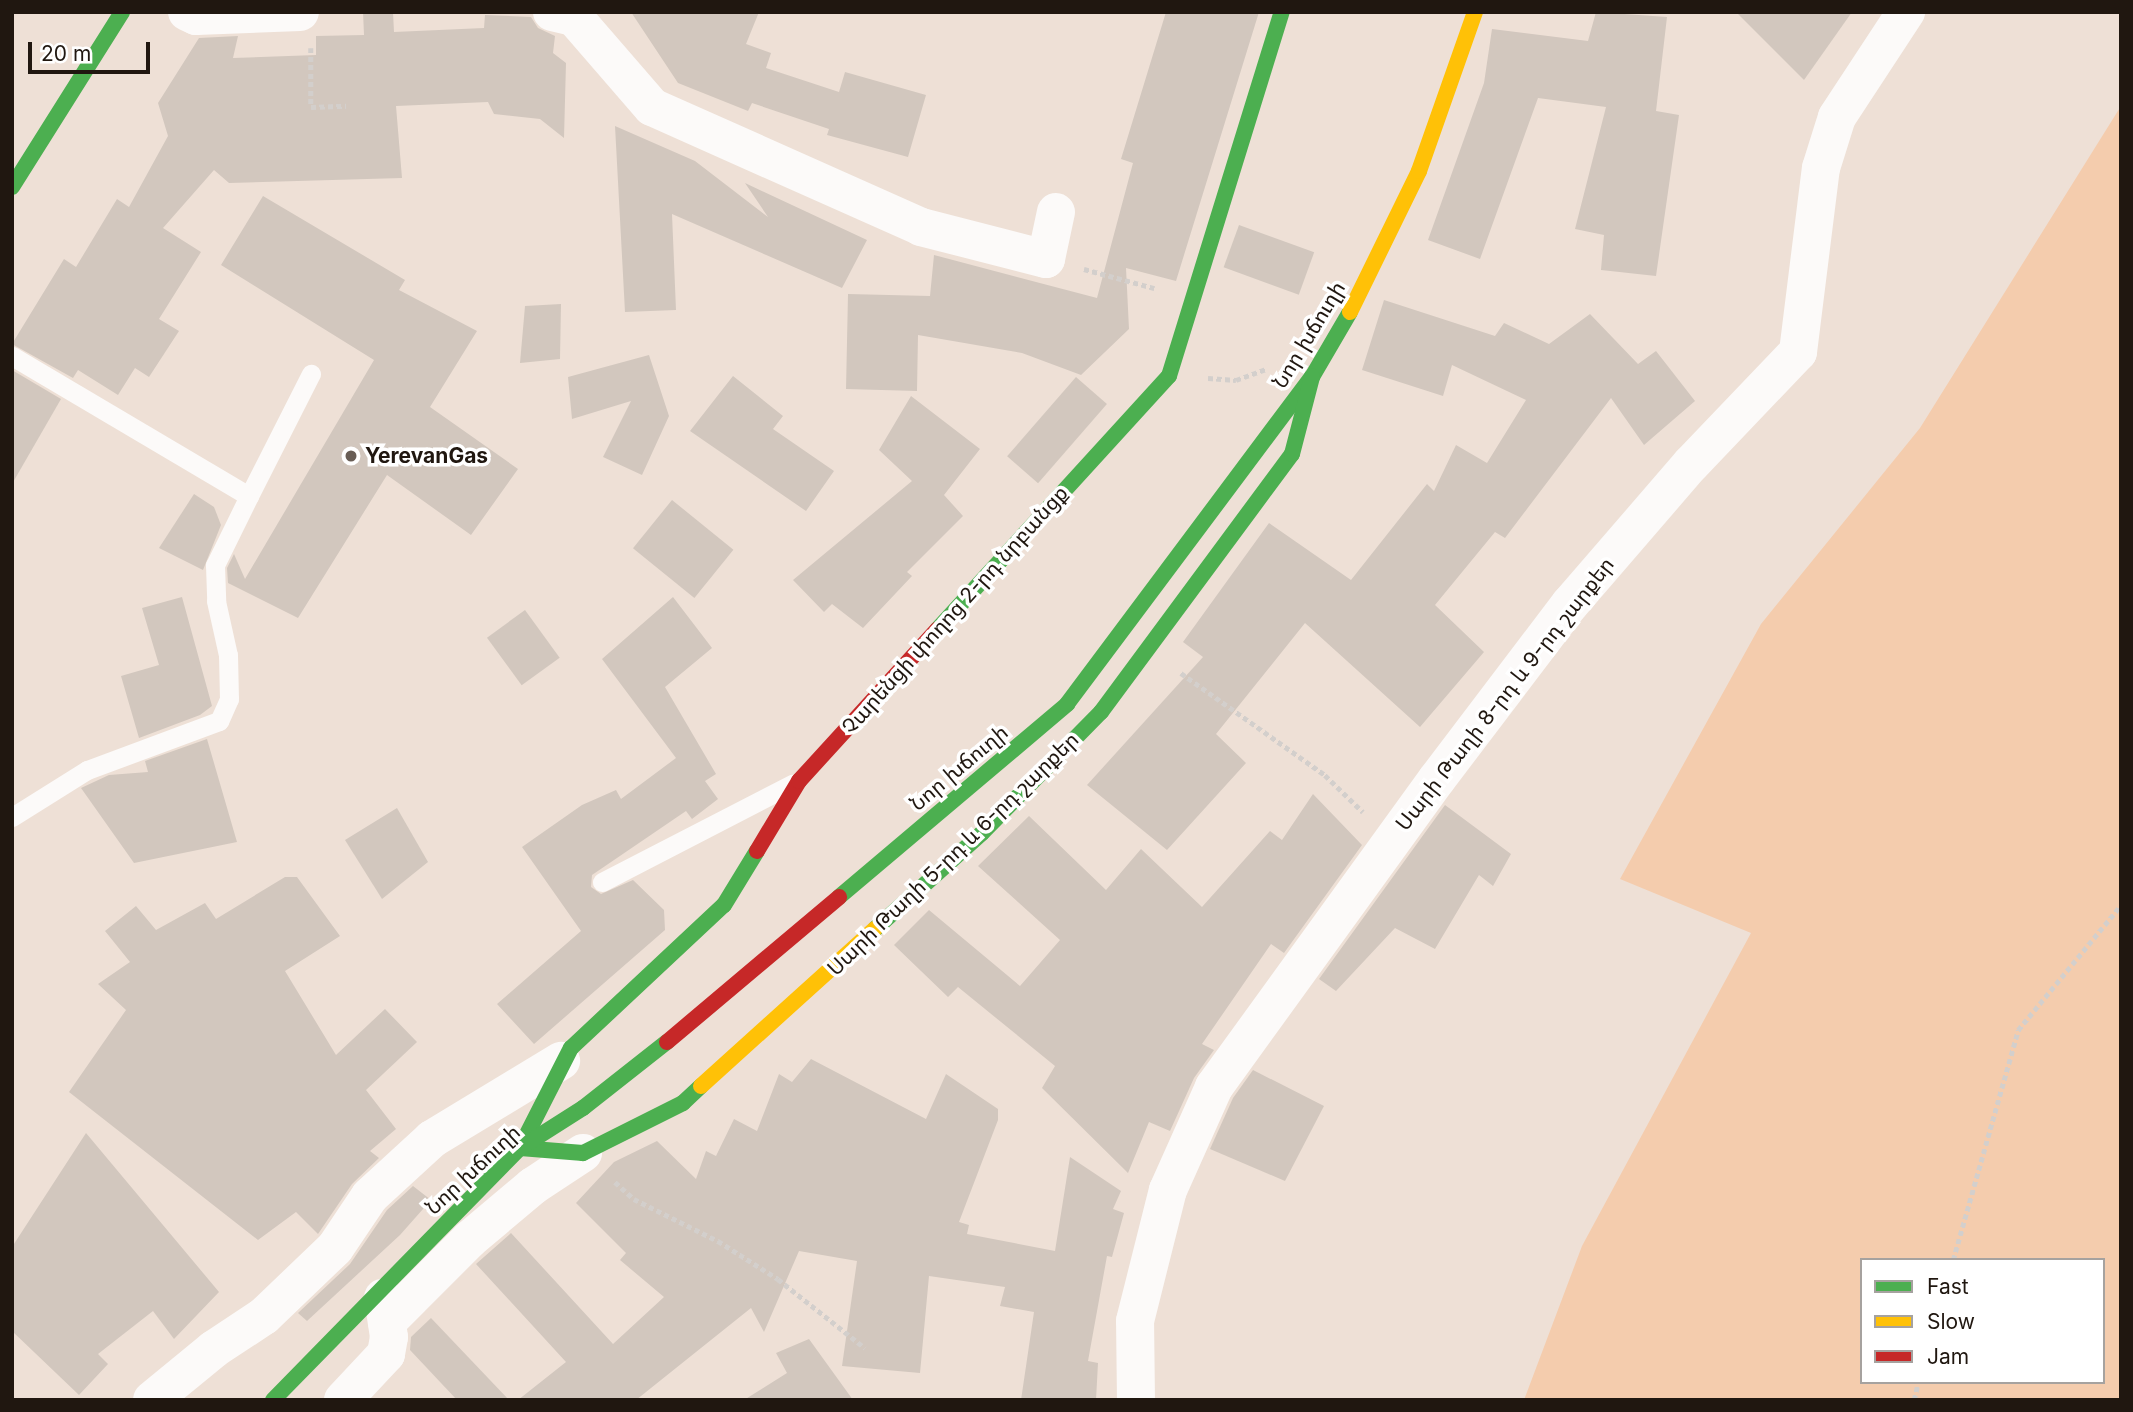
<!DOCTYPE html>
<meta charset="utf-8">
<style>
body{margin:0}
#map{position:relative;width:2133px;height:1412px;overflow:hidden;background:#eee0d6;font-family:Inter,"Noto Sans Armenian",sans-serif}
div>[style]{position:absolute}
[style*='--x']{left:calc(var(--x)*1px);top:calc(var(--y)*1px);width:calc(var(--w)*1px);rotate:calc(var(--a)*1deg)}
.green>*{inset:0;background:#f4ccad}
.building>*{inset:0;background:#d2c7be;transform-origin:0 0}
.path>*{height:4.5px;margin-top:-2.25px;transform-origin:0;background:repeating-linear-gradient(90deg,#d3cfcc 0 5px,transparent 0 8.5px)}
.lane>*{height:19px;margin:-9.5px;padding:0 9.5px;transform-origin:9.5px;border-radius:9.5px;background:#fcfaf9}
.street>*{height:38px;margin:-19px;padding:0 19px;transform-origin:19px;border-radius:19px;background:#fcfaf9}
.fast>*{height:16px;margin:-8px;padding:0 8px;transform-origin:8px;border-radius:8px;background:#4caf50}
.slow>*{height:16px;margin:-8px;padding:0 8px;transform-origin:8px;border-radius:8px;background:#ffc107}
.jam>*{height:16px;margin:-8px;padding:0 8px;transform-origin:8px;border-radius:8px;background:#c62828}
.dots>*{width:19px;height:19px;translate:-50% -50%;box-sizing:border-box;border:4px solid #fff;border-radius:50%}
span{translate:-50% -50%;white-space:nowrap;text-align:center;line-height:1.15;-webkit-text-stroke:7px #fff;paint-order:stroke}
.street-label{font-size:21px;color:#201710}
.poi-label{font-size:21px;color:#201710;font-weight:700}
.left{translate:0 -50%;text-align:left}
.frame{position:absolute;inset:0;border:14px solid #201710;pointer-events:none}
.legend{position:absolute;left:1860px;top:1258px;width:245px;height:126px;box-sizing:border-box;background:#fff;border:2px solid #a6a29f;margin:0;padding:9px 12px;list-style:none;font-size:21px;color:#201710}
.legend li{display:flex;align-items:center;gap:14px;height:35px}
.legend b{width:35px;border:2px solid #a6a29f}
.scale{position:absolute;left:28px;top:42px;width:122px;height:32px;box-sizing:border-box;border:4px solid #201710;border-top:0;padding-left:9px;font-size:21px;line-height:24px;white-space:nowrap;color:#201710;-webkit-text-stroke:5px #fff;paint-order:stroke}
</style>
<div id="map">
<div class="green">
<i style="clip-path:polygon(evenodd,2121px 106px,2121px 1400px,1524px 1400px,1582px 1246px,1751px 933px,1620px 879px,1761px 624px,1920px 428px,2121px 106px,1862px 1260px,2103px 1260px,2103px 1382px,1862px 1382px,1862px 1260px)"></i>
</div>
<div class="building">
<i style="clip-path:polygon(363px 12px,393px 12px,394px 32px,484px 28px,485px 15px,531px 17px,538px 28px,555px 36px,553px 53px,566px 63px,564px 138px,540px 119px,494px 114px,488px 102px,396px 106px,402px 178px,229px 183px,214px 170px,163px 228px,201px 252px,159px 319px,179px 331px,149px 377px,135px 368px,118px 395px,78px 370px,73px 378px,12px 344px,64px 259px,76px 267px,117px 199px,129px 207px,168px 136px,158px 103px,199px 38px,238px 36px,233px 58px,316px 55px,316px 36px,364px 35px)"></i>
<i style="clip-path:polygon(631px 12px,759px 12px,746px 44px,771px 53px,766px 68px,839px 92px,845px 72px,926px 95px,908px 157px,827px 135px,829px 129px,752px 103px,748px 111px,678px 83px)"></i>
<i style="clip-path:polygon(1166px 12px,1259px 12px,1176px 281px,1126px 268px,1129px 329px,1081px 375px,1022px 353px,918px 335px,917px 391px,846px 389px,848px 294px,930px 296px,934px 255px,1097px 298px,1133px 163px,1121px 159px)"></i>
<i style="clip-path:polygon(1596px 12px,1667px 17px,1656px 111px,1679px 115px,1656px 276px,1601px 270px,1604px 235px,1575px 229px,1606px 107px,1538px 98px,1480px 259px,1428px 240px,1484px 83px,1492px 29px,1588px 41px)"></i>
<i style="clip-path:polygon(1736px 12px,1852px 12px,1804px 80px)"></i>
<i style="clip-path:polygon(615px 126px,695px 161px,768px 217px,745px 183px,867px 240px,842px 288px,672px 214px,676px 310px,625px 312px)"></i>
<i style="clip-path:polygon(263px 196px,405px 280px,399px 290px,477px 331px,430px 407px,518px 469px,471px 535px,387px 475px,298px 618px,228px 583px,227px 568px,234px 554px,245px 579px,374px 360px,221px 265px)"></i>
<i style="left:1239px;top:225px;width:80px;height:45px;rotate:20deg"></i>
<i style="clip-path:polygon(1384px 300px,1495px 336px,1504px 323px,1549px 344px,1590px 314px,1638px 364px,1656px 351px,1695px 401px,1644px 445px,1611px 398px,1505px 538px,1495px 532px,1435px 605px,1484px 652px,1420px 727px,1305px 623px,1216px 734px,1246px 763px,1167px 850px,1087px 785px,1203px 657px,1183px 642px,1269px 523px,1351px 580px,1427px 484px,1434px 491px,1456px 445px,1487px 463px,1526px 400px,1452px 365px,1443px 396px,1362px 370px)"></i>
<i style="clip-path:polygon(561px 304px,560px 359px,520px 363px,525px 306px)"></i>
<i style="clip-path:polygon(649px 355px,669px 416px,642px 475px,603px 457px,631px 401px,572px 419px,568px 377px)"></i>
<i style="clip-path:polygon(12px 370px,61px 399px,12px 484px)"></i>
<i style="clip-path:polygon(733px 376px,783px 416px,773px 429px,834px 471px,806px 511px,690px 431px)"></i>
<i style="left:1076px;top:377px;width:41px;height:105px;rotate:41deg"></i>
<i style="clip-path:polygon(911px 396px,980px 449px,944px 495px,963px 516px,907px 572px,912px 576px,863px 628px,832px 604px,824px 612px,793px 580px,912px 481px,879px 450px)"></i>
<i style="clip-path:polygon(194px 494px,214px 507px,221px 525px,203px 570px,159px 548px)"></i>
<i style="left:672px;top:500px;width:79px;height:62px;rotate:39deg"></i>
<i style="clip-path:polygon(182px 597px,212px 706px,200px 715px,139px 738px,121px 676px,159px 665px,142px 608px)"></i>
<i style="clip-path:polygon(673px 597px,712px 648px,665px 687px,716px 774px,705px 781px,718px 799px,692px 819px,686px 811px,592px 875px,591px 887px,601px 894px,633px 880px,664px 910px,665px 930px,534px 1044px,497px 1004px,581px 931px,522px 847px,582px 805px,616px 790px,621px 799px,676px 758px,602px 659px)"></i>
<i style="left:525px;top:610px;width:59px;height:47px;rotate:54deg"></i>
<i style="clip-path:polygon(207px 739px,237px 842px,134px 863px,81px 788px,109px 775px,148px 772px,145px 761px)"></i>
<i style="clip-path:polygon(1313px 794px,1362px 845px,1284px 953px,1271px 944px,1202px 1044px,1214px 1050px,1194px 1078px,1170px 1131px,1149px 1122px,1128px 1173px,1042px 1088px,1055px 1066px,958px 987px,948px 997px,894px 945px,929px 910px,1020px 986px,1060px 940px,978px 866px,1029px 816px,1106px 890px,1141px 849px,1202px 907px,1270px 831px,1282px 840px)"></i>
<i style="clip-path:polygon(1445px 805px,1511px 854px,1493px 886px,1479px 875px,1435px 949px,1395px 928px,1336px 991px,1319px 979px)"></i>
<i style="clip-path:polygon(397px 808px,428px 862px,382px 899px,345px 840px)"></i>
<i style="clip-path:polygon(285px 877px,297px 877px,340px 936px,285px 971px,336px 1055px,385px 1009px,417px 1042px,366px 1090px,396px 1129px,370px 1151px,379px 1158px,352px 1184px,318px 1234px,296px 1212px,258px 1240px,69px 1092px,126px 1010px,98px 984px,130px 962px,105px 931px,136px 906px,156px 930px,205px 903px,216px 919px)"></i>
<i style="clip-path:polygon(811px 1059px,926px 1119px,946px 1074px,998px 1109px,998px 1120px,959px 1222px,969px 1225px,967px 1234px,1055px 1251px,1070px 1157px,1121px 1191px,1113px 1209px,1124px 1213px,1112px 1257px,1107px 1256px,1088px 1361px,1098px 1363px,1096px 1400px,1021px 1400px,1034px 1312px,1000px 1306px,1005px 1287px,929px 1276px,920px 1373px,842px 1366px,857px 1261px,799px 1251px,764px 1332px,751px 1308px,636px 1400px,518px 1400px,566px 1362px,476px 1264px,511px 1233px,613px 1344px,664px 1297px,620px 1260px,626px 1253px,576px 1203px,614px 1162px,657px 1141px,696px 1179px,706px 1151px,716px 1156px,734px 1119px,757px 1131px,779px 1074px,792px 1082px)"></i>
<i style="clip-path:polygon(1253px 1070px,1324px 1106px,1285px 1181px,1210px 1149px,1233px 1098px)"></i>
<i style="clip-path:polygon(86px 1133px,219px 1292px,174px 1339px,153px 1311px,98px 1354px,108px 1364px,79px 1395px,12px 1331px,12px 1247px)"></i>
<i style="clip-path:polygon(413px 1186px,431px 1200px,400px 1235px,307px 1321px,298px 1313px,350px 1264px,387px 1210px)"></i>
<i style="clip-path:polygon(431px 1318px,509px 1400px,457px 1400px,410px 1350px,411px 1337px)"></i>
<i style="clip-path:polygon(809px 1339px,853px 1400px,744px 1400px,787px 1373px,776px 1353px)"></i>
</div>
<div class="path">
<i style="--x:311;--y:48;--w:59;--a:90"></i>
<i style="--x:311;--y:107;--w:35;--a:-2"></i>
<i style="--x:1084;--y:269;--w:73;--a:15.2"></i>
<i style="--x:1208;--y:378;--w:28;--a:4"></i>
<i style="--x:1236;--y:380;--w:33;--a:-20"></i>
<i style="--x:1181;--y:673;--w:176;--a:35.3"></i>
<i style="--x:1325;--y:775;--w:53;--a:44.2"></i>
<i style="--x:615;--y:1182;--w:25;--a:42"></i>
<i style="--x:634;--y:1199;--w:94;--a:26.6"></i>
<i style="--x:718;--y:1241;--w:71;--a:32.3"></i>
<i style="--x:778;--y:1279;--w:111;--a:38.4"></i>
<i style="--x:1953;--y:1260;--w:239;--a:-74.2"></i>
<i style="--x:2018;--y:1030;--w:162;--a:-50.5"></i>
<i style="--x:1914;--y:1400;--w:18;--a:-77"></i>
</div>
<div class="lane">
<i style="--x:12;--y:356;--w:275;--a:30.6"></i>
<i style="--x:249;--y:496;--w:77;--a:116.2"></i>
<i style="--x:215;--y:565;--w:36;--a:88"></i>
<i style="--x:216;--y:601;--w:55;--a:77.5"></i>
<i style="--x:228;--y:655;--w:44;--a:88.7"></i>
<i style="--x:229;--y:699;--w:24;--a:114"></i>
<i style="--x:219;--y:721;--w:141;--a:159.6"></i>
<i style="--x:87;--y:770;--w:89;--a:147.9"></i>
<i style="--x:249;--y:496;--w:137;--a:-63.1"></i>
<i style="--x:602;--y:882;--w:214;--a:-27.3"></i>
</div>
<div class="street">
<i style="--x:187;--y:12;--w:10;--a:24"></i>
<i style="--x:196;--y:16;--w:104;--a:-2.2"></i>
<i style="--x:552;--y:12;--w:23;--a:13"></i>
<i style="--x:574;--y:17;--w:119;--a:49.1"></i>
<i style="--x:652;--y:107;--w:295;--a:24"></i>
<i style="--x:921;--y:227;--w:129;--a:14.4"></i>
<i style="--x:1046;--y:259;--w:48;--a:-78"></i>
<i style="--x:387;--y:1322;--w:117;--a:-45"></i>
<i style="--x:470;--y:1239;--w:82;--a:-40.1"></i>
<i style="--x:533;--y:1186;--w:60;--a:-33.4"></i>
<i style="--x:152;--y:1400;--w:80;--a:-39.4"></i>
<i style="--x:214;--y:1349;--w:60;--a:-33.4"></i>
<i style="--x:264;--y:1316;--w:98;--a:-43.8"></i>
<i style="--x:335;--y:1248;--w:63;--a:-56.1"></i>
<i style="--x:370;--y:1196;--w:84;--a:-42.6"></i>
<i style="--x:432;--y:1139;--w:151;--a:-31.2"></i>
<i style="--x:343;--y:1400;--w:63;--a:-46.9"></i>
<i style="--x:386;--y:1354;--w:17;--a:-80"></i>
<i style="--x:389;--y:1337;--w:40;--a:-98.5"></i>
<i style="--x:1136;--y:1400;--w:79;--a:-90.7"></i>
<i style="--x:1135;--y:1321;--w:135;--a:-75.9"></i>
<i style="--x:1168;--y:1190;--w:113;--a:-65.9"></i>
<i style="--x:1214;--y:1087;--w:380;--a:-54.1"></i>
<i style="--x:1437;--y:779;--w:220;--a:-52.8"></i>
<i style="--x:1570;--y:604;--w:185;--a:-49.2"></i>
<i style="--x:1691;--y:464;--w:155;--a:-46.3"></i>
<i style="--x:1798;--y:352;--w:185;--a:-82.9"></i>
<i style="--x:1821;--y:168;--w:53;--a:-72.6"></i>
<i style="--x:1837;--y:117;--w:126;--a:-56.7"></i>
</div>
<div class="fast">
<i style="--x:12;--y:187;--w:207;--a:-57.8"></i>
<i style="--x:937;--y:630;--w:344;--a:-47.6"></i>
<i style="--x:1169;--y:376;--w:381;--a:-72.8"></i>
<i style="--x:839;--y:897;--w:299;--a:-40.2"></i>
<i style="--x:1067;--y:704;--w:409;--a:-53.2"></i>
<i style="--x:1312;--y:377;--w:75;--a:-59.7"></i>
<i style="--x:875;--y:929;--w:144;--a:-41.9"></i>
<i style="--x:982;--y:833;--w:170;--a:-45.5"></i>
<i style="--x:1101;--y:712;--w:321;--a:-53.5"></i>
<i style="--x:1292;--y:454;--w:80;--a:-75.4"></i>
<i style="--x:701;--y:1086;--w:25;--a:137"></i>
<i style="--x:683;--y:1103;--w:112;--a:153.4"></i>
<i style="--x:583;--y:1153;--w:63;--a:-175.5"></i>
<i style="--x:520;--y:1148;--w:112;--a:-63"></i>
<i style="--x:571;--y:1048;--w:209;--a:-43.1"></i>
<i style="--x:724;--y:905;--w:63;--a:-58.6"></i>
<i style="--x:273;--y:1400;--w:353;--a:-45.6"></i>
<i style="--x:520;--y:1148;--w:75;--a:-32.4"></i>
<i style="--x:583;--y:1108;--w:107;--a:-38.2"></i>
</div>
<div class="slow">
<i style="--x:1350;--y:312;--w:157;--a:-63.9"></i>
<i style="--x:1419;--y:171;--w:169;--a:-70.6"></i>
<i style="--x:701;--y:1086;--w:234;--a:-42.1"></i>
</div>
<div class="jam">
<i style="--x:757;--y:851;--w:82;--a:-59"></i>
<i style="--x:799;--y:781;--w:205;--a:-47.6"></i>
<i style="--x:667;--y:1042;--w:225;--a:-40.1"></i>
</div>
<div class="dots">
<i style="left:351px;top:456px;background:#685d55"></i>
</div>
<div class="street-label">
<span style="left:1309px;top:335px;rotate:-59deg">Նոր խճուղի</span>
<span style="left:955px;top:610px;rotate:-48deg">Չարենցի փողոց 2-րդ նրբանցք</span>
<span style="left:1505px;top:694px;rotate:-52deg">Սարի Թաղի 8-րդ և 9-րդ շարքեր</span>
<span style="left:959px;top:768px;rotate:-40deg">Նոր խճուղի</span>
<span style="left:953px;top:854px;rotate:-44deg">Սարի Թաղի 5-րդ և 6-րդ շարքեր</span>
<span style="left:473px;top:1170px;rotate:-43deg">Նոր խճուղի</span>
</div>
<div class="poi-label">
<span class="left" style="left:365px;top:456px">YerevanGas</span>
</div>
<div class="frame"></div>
<ul class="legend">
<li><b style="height:9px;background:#4caf50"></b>Fast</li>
<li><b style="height:9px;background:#ffc107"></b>Slow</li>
<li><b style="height:9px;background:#c62828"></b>Jam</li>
</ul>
<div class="scale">20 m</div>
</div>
